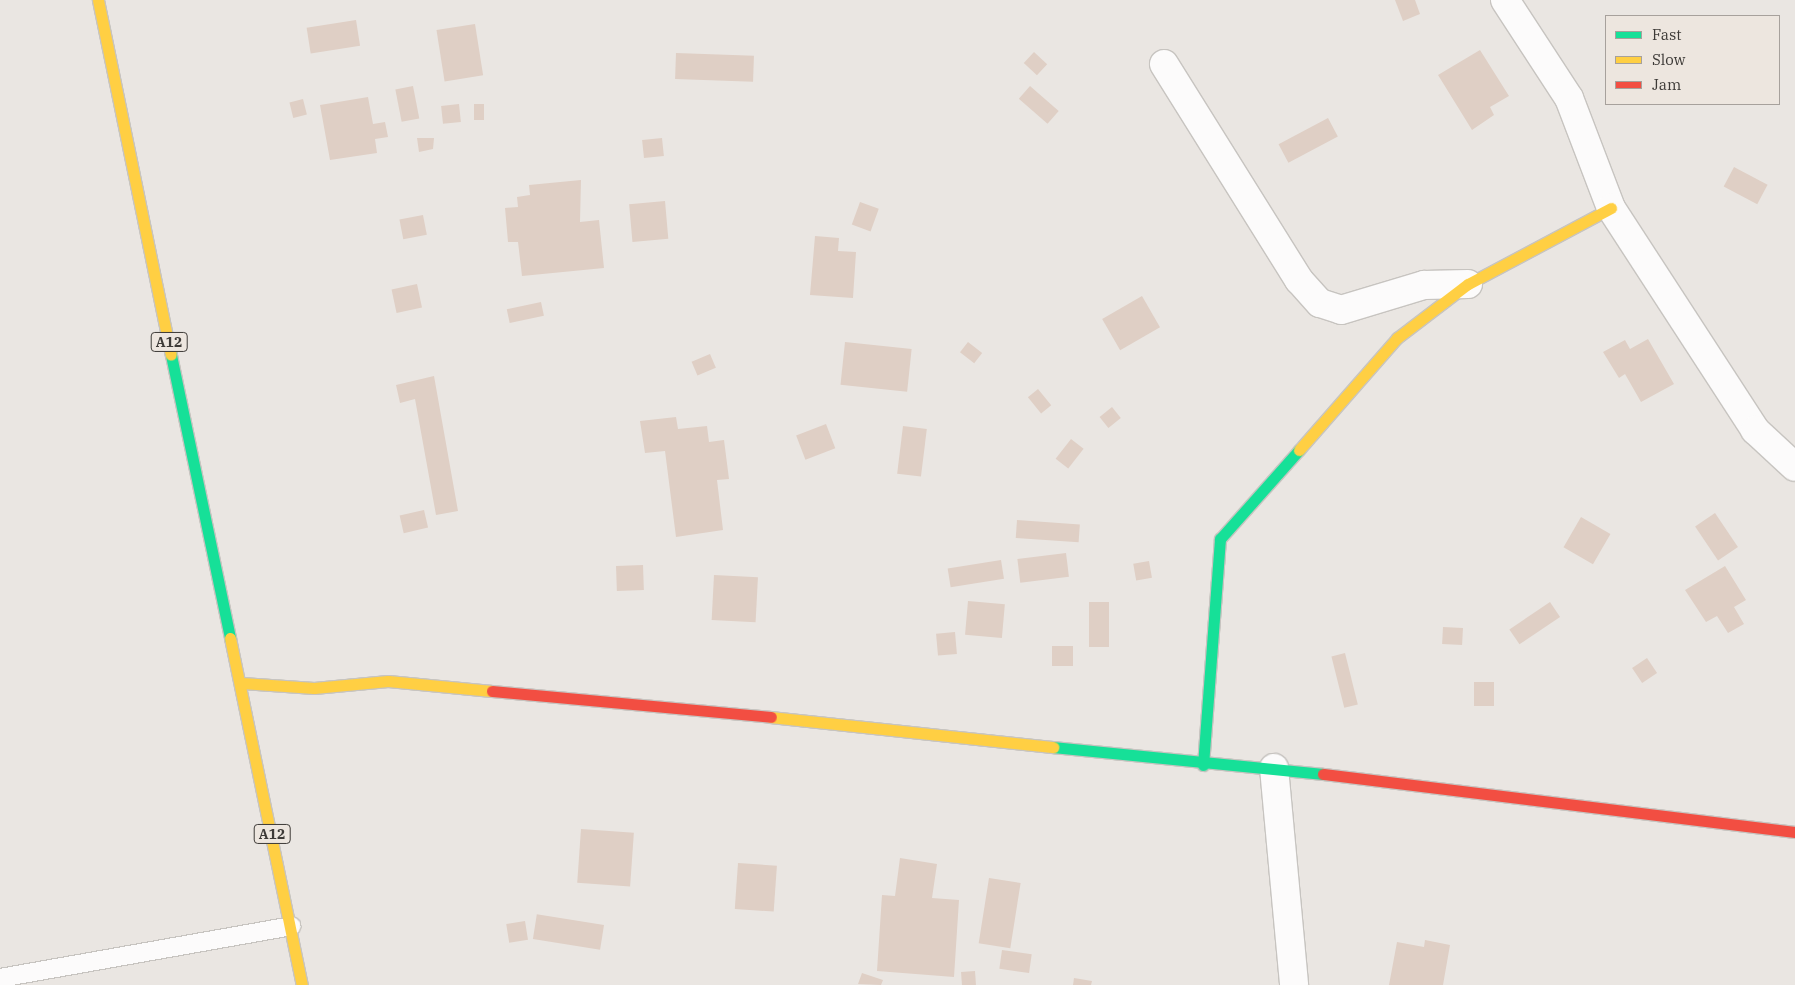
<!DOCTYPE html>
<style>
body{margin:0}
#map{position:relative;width:1795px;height:985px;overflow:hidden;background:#eae6e2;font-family:"IBM Plex Serif",serif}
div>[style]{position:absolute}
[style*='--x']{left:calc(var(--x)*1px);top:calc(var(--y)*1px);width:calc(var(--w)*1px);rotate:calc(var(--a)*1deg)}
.building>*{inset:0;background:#dfcfc5;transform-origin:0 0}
.roads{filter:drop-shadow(1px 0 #c7c4c0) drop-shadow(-1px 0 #c7c4c0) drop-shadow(0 1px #c7c4c0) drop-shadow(0 -1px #c7c4c0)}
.lane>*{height:18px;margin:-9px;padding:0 9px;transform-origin:9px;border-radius:9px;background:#fcfbfb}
.street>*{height:28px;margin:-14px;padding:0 14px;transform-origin:14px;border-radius:14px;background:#fcfbfb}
.fast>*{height:11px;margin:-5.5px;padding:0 5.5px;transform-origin:5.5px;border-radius:5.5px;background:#16e098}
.slow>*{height:11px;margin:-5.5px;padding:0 5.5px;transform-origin:5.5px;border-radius:5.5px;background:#ffcf43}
.jam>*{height:11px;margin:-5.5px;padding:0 5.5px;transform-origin:5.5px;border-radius:5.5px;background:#f24e42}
span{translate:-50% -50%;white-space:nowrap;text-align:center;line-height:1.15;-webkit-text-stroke:5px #ede6df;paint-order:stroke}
.shield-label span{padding:1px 4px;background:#ede6df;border:1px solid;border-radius:4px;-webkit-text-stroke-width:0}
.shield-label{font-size:14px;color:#3d3a37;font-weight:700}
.legend{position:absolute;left:1605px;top:15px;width:175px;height:90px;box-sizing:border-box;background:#ede6df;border:1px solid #a7a19c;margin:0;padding:6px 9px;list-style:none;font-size:15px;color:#3d3a37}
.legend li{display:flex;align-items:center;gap:10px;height:25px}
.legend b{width:25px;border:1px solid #a7a19c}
</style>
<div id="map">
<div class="building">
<i style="clip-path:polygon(1395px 0,1415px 0,1420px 14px,1403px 21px)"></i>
<i style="left:356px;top:20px;width:26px;height:50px;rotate:81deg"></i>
<i style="left:475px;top:24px;width:52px;height:39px;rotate:81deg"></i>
<i style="clip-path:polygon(1480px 50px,1509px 96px,1490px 107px,1494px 115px,1472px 130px,1438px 75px)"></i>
<i style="left:1034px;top:52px;width:18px;height:15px;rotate:43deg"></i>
<i style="left:676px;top:53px;width:78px;height:26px;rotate:2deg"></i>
<i style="left:413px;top:86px;width:33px;height:18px;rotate:79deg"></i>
<i style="left:1030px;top:86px;width:38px;height:17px;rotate:41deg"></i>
<i style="clip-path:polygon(368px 97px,373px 124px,385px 122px,388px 137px,375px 139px,377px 153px,330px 160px,320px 105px)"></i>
<i style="left:303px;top:99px;width:16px;height:14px;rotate:76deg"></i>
<i style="left:459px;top:104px;width:18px;height:18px;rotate:84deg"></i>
<i style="left:474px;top:104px;width:10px;height:16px"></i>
<i style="left:1328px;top:118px;width:21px;height:56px;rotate:62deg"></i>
<i style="clip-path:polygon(417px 138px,434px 138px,433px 149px,419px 152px)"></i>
<i style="left:662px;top:138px;width:18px;height:20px;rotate:84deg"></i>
<i style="left:1734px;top:167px;width:38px;height:22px;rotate:28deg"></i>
<i style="clip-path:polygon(581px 180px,580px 222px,599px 220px,604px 268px,522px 276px,518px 242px,508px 242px,505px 208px,518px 207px,517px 197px,530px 195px,529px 185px)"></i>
<i style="left:665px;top:201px;width:38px;height:36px;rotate:85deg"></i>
<i style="left:860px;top:202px;width:20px;height:24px;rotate:20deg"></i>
<i style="left:423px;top:215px;width:20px;height:24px;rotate:79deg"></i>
<i style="clip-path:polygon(815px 236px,839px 238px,838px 251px,856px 252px,853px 298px,810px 295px)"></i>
<i style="left:417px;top:284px;width:24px;height:26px;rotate:78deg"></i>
<i style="left:1142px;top:296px;width:36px;height:46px;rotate:60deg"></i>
<i style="left:541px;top:302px;width:14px;height:35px;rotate:78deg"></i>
<i style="clip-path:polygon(1648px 339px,1674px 384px,1641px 402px,1625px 374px,1619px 378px,1603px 352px,1625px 340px,1630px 349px)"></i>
<i style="left:845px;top:342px;width:67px;height:43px;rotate:6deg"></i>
<i style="left:968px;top:342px;width:18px;height:13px;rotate:38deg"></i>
<i style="left:710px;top:354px;width:15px;height:20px;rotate:67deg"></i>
<i style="clip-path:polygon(434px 376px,458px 511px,436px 515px,415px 399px,400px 403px,396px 385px)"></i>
<i style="left:1038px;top:389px;width:21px;height:13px;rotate:51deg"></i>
<i style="left:1112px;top:407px;width:14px;height:16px;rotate:51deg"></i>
<i style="clip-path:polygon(676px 417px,678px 429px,707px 426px,709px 442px,724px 440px,729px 479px,717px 480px,723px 530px,676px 537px,665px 451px,645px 453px,640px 421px)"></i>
<i style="left:826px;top:424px;width:26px;height:32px;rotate:69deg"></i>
<i style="left:903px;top:426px;width:24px;height:48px;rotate:7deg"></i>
<i style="left:1071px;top:439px;width:16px;height:25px;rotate:38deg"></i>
<i style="left:424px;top:510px;width:18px;height:25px;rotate:77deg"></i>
<i style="left:1715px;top:513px;width:41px;height:24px;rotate:56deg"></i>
<i style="left:1581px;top:517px;width:34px;height:35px;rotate:30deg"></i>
<i style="left:1017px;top:520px;width:63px;height:18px;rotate:4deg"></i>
<i style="left:1066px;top:553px;width:24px;height:49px;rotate:83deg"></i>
<i style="left:1001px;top:560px;width:19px;height:54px;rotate:81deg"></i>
<i style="left:1149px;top:561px;width:17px;height:16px;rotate:80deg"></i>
<i style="left:643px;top:565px;width:25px;height:27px;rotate:88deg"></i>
<i style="clip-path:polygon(1725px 566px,1746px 600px,1734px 607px,1744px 624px,1728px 633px,1717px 616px,1706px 622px,1685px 590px)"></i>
<i style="left:714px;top:575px;width:44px;height:45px;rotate:3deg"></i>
<i style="left:968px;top:601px;width:37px;height:34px;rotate:5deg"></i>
<i style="left:1089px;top:602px;width:20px;height:45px"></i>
<i style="left:1550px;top:602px;width:18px;height:49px;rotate:56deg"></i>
<i style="left:1443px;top:627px;width:20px;height:17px;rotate:3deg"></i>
<i style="left:955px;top:632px;width:22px;height:19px;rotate:85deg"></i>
<i style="left:1052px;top:646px;width:21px;height:20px"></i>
<i style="left:1345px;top:653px;width:53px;height:14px;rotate:76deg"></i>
<i style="left:1647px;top:658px;width:18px;height:18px;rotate:56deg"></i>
<i style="left:1474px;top:682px;width:20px;height:24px"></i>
<i style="left:581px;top:829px;width:53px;height:54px;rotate:4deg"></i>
<i style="clip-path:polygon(900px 858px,937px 864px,932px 898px,959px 900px,954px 977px,877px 971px,882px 895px,895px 896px)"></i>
<i style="left:738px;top:863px;width:39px;height:46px;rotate:4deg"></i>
<i style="left:989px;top:878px;width:32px;height:66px;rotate:9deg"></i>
<i style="left:525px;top:921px;width:19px;height:19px;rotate:81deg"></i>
<i style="left:604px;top:925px;width:25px;height:68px;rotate:99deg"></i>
<i style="clip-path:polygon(1425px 940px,1450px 945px,1443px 985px,1389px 985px,1397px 942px,1424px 947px)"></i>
<i style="left:1002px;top:950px;width:30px;height:19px;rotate:8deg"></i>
<i style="left:975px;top:971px;width:14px;height:14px;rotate:86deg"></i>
<i style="clip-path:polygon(862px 973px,883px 980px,881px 985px,858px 984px)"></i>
<i style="clip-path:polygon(1074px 978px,1092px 981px,1091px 985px,1073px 985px)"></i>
</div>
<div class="roads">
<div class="lane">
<i style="--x:0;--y:978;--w:296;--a:-10.1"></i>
</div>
<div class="street">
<i style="--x:1505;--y:0;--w:117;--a:56.9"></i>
<i style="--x:1569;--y:98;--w:118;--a:69.1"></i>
<i style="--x:1611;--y:208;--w:265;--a:57"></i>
<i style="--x:1755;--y:430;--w:54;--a:42.8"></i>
<i style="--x:1164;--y:64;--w:255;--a:58"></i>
<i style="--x:1299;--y:280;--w:31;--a:48"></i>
<i style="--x:1320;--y:303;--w:22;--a:18"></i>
<i style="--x:1341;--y:310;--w:87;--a:-16.8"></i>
<i style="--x:1424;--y:285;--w:44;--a:-1.3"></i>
<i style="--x:1274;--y:768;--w:218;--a:84.7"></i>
</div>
<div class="fast">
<i style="--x:171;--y:355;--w:289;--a:78.2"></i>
<i style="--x:1053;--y:747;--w:271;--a:5.7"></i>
<i style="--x:1203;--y:765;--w:227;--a:-85.7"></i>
<i style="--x:1220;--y:539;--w:119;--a:-48.4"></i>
</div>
<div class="slow">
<i style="--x:98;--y:0;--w:362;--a:78.4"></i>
<i style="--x:1299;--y:450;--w:149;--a:-48.8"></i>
<i style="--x:1397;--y:338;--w:89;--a:-37.3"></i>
<i style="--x:1468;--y:284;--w:162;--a:-28"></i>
<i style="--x:230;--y:638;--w:354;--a:78.3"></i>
<i style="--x:242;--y:683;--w:72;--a:4"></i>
<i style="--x:314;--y:688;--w:74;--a:-5.4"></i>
<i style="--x:388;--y:681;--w:104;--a:5.5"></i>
<i style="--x:771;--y:717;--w:284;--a:6.1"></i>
</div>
<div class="jam">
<i style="--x:492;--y:691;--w:280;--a:5.3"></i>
<i style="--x:1323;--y:774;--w:476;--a:7"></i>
</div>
</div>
<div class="shield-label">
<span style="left:169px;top:342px">A12</span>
<span style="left:272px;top:834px">A12</span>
</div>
<ul class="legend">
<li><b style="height:6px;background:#16e098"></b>Fast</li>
<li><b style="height:6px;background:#ffcf43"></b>Slow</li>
<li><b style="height:6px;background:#f24e42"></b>Jam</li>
</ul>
</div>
